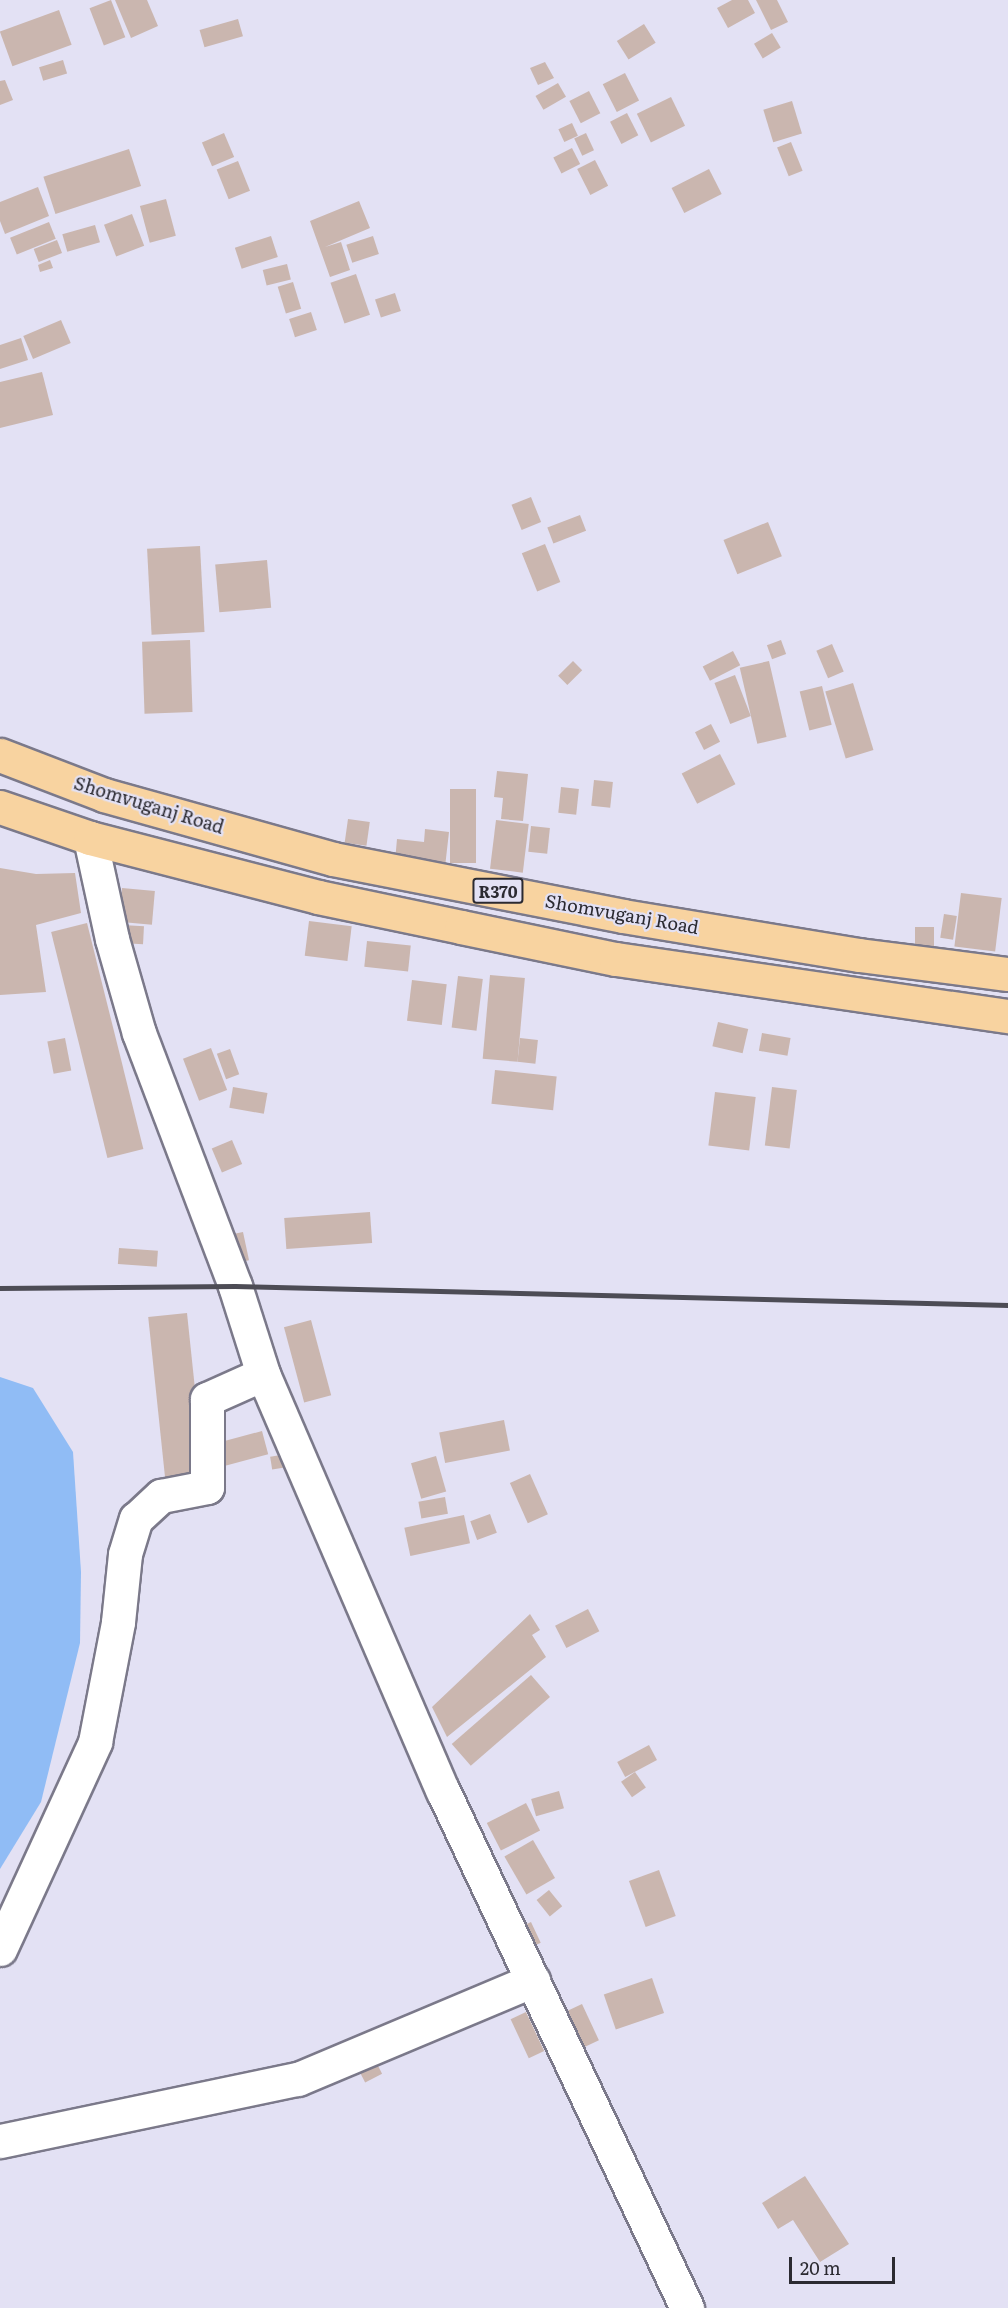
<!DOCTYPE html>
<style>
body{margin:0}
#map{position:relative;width:1008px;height:2308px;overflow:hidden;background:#e3e1f4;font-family:Literata,serif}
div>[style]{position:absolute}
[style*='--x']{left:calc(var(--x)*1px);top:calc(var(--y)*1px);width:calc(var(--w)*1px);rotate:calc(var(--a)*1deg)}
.water>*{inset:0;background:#90bcf5}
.building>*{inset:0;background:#cab6af;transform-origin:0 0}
.roads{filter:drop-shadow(2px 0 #7b798a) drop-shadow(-2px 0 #7b798a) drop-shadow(0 2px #7b798a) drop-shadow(0 -2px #7b798a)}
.minor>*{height:33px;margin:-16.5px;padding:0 16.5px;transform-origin:16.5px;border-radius:16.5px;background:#fff}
.major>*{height:33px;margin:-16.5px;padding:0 16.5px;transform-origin:16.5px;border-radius:16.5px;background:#f8d3a0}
.rail>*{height:4.5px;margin:-2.25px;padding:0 2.25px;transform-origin:2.25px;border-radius:2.25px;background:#4d4c55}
span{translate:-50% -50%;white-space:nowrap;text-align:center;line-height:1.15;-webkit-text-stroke:4.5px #e3e1f4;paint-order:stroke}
.shield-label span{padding:2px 4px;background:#e3e1f4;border:2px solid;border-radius:4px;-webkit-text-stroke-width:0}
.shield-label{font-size:16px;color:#2b2a31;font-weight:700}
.street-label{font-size:18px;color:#2b2a31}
.scale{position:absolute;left:789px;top:2257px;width:106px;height:27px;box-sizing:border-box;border:3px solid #2b2a31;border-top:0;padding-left:8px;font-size:18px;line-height:21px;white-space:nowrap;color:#2b2a31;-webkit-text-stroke:4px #e3e1f4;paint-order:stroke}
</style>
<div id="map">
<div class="water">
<i style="clip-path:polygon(0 1377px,33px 1388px,73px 1452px,81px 1572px,80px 1643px,41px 1802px,0 1869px)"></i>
</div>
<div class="building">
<i style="left:111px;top:0;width:40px;height:23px;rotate:69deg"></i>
<i style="clip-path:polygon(115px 0,147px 0,158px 26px,131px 38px)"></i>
<i style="clip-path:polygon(732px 0,748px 0,755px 13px,728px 28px,717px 8px)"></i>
<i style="clip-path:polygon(756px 0,777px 0,788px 22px,771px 30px)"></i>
<i style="left:59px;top:10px;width:37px;height:63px;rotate:70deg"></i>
<i style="left:238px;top:19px;width:18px;height:40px;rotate:74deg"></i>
<i style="left:644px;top:24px;width:22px;height:32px;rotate:58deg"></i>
<i style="left:772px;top:33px;width:17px;height:21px;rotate:59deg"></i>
<i style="left:63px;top:60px;width:14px;height:25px;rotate:73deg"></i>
<i style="clip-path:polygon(545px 62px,554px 78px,538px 85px,530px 68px)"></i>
<i style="left:625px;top:73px;width:31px;height:25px;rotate:63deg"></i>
<i style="clip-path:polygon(5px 80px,13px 100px,0 105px,0 81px)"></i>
<i style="left:558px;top:83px;width:16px;height:26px;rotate:60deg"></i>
<i style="left:589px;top:91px;width:25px;height:22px;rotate:63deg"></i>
<i style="left:671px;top:97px;width:32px;height:38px;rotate:64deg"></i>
<i style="left:792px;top:101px;width:34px;height:30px;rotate:73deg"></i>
<i style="left:627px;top:113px;width:25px;height:19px;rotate:63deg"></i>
<i style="left:572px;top:123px;width:14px;height:15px;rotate:65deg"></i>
<i style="left:224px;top:133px;width:26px;height:24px;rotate:67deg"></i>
<i style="left:586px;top:133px;width:19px;height:13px;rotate:65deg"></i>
<i style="left:791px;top:142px;width:31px;height:15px;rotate:68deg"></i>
<i style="left:572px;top:148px;width:18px;height:21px;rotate:63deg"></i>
<i style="left:129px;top:149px;width:39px;height:90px;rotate:72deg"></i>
<i style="left:595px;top:160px;width:29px;height:20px;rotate:63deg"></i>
<i style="left:238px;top:161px;width:32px;height:23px;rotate:68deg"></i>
<i style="left:709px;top:169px;width:28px;height:42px;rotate:63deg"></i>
<i style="clip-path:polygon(38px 187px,49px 216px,5px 234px,0 221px,0 202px)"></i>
<i style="left:166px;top:199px;width:38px;height:27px;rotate:75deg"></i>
<i style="clip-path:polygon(359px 201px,370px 228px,325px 247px,341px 242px,350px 270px,330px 277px,310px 221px)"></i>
<i style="left:132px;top:214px;width:34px;height:30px;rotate:69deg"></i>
<i style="left:49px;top:222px;width:18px;height:42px;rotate:68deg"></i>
<i style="left:95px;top:225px;width:18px;height:34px;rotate:74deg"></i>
<i style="left:271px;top:236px;width:22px;height:38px;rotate:72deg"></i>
<i style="left:373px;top:236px;width:19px;height:28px;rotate:72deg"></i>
<i style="left:57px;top:240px;width:14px;height:25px;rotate:69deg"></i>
<i style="clip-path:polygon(50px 260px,53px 268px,40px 272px,38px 265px)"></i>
<i style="left:287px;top:264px;width:16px;height:25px;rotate:76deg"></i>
<i style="left:356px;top:274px;width:43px;height:27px;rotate:71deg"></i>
<i style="left:293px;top:282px;width:28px;height:16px;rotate:73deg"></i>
<i style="left:395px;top:293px;width:19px;height:21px;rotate:72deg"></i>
<i style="left:311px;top:312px;width:19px;height:23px;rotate:72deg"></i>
<i style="left:61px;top:320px;width:25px;height:41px;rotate:67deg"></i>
<i style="clip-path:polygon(21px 338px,28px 360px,0 369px,0 345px)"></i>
<i style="clip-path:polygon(42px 372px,53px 415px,0 428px,0 382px)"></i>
<i style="left:531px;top:497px;width:27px;height:21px;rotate:68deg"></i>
<i style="left:580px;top:515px;width:17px;height:35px;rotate:69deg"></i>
<i style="left:768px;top:522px;width:37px;height:48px;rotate:68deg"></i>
<i style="left:545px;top:544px;width:41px;height:25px;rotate:68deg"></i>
<i style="left:200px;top:546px;width:86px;height:53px;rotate:87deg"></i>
<i style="left:267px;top:560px;width:48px;height:52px;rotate:85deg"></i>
<i style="left:190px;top:640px;width:72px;height:48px;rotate:88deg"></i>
<i style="left:781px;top:640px;width:15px;height:15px;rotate:70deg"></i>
<i style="left:832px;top:644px;width:30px;height:17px;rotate:67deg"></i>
<i style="left:733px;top:651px;width:16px;height:34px;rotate:63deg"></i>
<i style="left:573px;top:661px;width:13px;height:21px;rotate:45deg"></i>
<i style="left:769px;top:661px;width:78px;height:30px;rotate:77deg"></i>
<i style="left:735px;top:675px;width:44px;height:22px;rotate:69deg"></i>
<i style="left:853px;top:683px;width:70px;height:29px;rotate:73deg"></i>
<i style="left:822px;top:686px;width:40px;height:23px;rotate:76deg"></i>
<i style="left:711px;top:724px;width:20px;height:18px;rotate:63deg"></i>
<i style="left:720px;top:754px;width:34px;height:43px;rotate:63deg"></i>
<i style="clip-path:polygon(497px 771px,528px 774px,523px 821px,501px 819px,503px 798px,494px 797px)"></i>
<i style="left:594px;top:780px;width:19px;height:26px;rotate:6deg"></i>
<i style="left:561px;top:787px;width:18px;height:26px;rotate:6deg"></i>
<i style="left:450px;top:789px;width:26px;height:74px"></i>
<i style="left:348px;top:819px;width:22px;height:24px;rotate:8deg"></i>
<i style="left:496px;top:820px;width:33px;height:49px;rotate:7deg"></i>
<i style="left:531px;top:826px;width:19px;height:26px;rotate:6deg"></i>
<i style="clip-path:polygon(425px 829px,449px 832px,445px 867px,395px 861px,397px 839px,424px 842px)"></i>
<i style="clip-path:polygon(0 868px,36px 874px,75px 873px,81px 913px,36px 925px,46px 992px,0 995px)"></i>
<i style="left:122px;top:888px;width:33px;height:34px;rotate:5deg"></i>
<i style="left:961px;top:893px;width:41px;height:54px;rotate:7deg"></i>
<i style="left:944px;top:914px;width:13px;height:24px;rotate:9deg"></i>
<i style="left:309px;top:921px;width:43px;height:35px;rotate:7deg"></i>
<i style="left:87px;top:923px;width:233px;height:37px;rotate:76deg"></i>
<i style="left:122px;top:925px;width:22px;height:18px;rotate:3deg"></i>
<i style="left:915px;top:927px;width:19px;height:25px"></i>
<i style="left:367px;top:941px;width:44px;height:26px;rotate:6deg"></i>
<i style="left:490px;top:975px;width:35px;height:84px;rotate:5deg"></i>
<i style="left:458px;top:976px;width:25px;height:52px;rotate:7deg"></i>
<i style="left:412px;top:980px;width:35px;height:41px;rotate:7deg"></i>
<i style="left:718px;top:1022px;width:31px;height:25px;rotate:13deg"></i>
<i style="left:762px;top:1033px;width:29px;height:18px;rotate:10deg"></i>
<i style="left:65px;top:1038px;width:33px;height:18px;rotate:79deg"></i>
<i style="left:520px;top:1038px;width:18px;height:24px;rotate:6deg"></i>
<i style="left:211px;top:1048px;width:45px;height:30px;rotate:69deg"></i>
<i style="left:230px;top:1049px;width:27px;height:14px;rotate:70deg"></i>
<i style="left:495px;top:1070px;width:62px;height:34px;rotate:6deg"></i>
<i style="left:233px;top:1087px;width:35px;height:21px;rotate:10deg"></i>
<i style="left:772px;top:1087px;width:25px;height:59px;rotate:7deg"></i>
<i style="left:715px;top:1092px;width:41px;height:54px;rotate:7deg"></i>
<i style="left:232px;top:1140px;width:26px;height:22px;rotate:67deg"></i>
<i style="left:370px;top:1212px;width:31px;height:86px;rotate:86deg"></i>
<i style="left:243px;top:1232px;width:29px;height:21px;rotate:78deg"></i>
<i style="left:119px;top:1248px;width:39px;height:16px;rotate:4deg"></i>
<i style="left:187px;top:1313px;width:165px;height:39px;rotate:84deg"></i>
<i style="left:311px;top:1320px;width:78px;height:28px;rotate:75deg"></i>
<i style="left:504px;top:1420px;width:31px;height:66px;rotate:79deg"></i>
<i style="left:262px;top:1431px;width:24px;height:55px;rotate:75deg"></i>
<i style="left:281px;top:1455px;width:13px;height:11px;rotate:81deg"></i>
<i style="left:436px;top:1456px;width:37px;height:26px;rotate:74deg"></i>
<i style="left:530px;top:1474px;width:44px;height:22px;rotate:66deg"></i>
<i style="left:445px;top:1497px;width:17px;height:27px;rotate:80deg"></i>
<i style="left:490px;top:1514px;width:20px;height:21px;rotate:70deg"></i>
<i style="left:464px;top:1515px;width:29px;height:61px;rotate:78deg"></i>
<i style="left:588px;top:1609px;width:25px;height:37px;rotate:63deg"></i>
<i style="clip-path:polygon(530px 1614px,540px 1630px,532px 1635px,546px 1657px,447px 1737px,432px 1707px)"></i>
<i style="left:531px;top:1675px;width:29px;height:105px;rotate:49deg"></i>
<i style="left:649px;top:1745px;width:17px;height:36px;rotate:62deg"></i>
<i style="left:635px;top:1772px;width:19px;height:17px;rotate:55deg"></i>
<i style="left:559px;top:1791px;width:18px;height:29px;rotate:74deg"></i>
<i style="left:526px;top:1803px;width:31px;height:44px;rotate:63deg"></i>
<i style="left:533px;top:1840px;width:44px;height:33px;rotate:60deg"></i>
<i style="left:659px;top:1870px;width:49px;height:32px;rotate:70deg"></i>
<i style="left:549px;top:1890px;width:21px;height:16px;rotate:51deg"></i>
<i style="left:531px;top:1922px;width:23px;height:16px;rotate:65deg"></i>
<i style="left:652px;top:1978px;width:37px;height:51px;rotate:71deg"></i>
<i style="left:582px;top:2004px;width:40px;height:24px;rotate:65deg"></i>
<i style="left:526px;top:2012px;width:43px;height:17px;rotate:65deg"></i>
<i style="left:373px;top:2056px;width:20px;height:19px;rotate:63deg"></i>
<i style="clip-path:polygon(805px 2176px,849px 2244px,820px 2262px,793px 2220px,778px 2229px,762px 2203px)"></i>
</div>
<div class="roads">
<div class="minor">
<i style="--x:90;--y:838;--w:103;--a:77.7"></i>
<i style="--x:112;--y:939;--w:98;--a:74"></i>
<i style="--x:139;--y:1033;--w:271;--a:69.2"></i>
<i style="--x:235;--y:1286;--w:92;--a:72.3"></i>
<i style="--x:263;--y:1374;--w:454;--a:66.7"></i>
<i style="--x:443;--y:1791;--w:572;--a:64.73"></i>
<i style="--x:0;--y:1949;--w:228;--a:-65.3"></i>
<i style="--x:95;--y:1742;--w:122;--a:-79.1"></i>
<i style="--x:118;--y:1622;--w:68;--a:-84.1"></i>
<i style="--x:125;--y:1554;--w:37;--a:-73"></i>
<i style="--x:136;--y:1519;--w:34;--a:-43"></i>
<i style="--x:161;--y:1496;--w:47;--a:-11.1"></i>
<i style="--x:207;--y:1487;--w:88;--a:-90"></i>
<i style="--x:207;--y:1399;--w:61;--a:-24.1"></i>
<i style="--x:0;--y:2141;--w:304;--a:-11.8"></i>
<i style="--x:298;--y:2079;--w:255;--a:-22.8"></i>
</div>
<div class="major">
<i style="--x:0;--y:755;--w:111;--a:21"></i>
<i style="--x:104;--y:795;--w:238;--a:15.6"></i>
<i style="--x:333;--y:859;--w:296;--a:11.1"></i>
<i style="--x:623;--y:916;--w:239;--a:9.4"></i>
<i style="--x:859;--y:955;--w:150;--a:7.3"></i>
<i style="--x:0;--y:807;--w:95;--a:19"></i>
<i style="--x:90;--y:838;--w:236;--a:14.5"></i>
<i style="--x:318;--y:897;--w:146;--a:11.8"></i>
<i style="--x:461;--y:927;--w:158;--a:11.7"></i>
<i style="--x:616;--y:959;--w:396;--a:8.3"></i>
</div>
</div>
<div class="rail">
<i style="--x:0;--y:1288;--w:235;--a:-0.5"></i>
<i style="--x:235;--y:1286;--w:773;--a:1.41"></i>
</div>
<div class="shield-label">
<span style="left:498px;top:891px">R370</span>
</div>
<div class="street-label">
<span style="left:149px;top:805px;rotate:17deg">Shomvuganj Road</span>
<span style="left:622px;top:914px;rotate:10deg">Shomvuganj Road</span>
</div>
<div class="scale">20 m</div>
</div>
